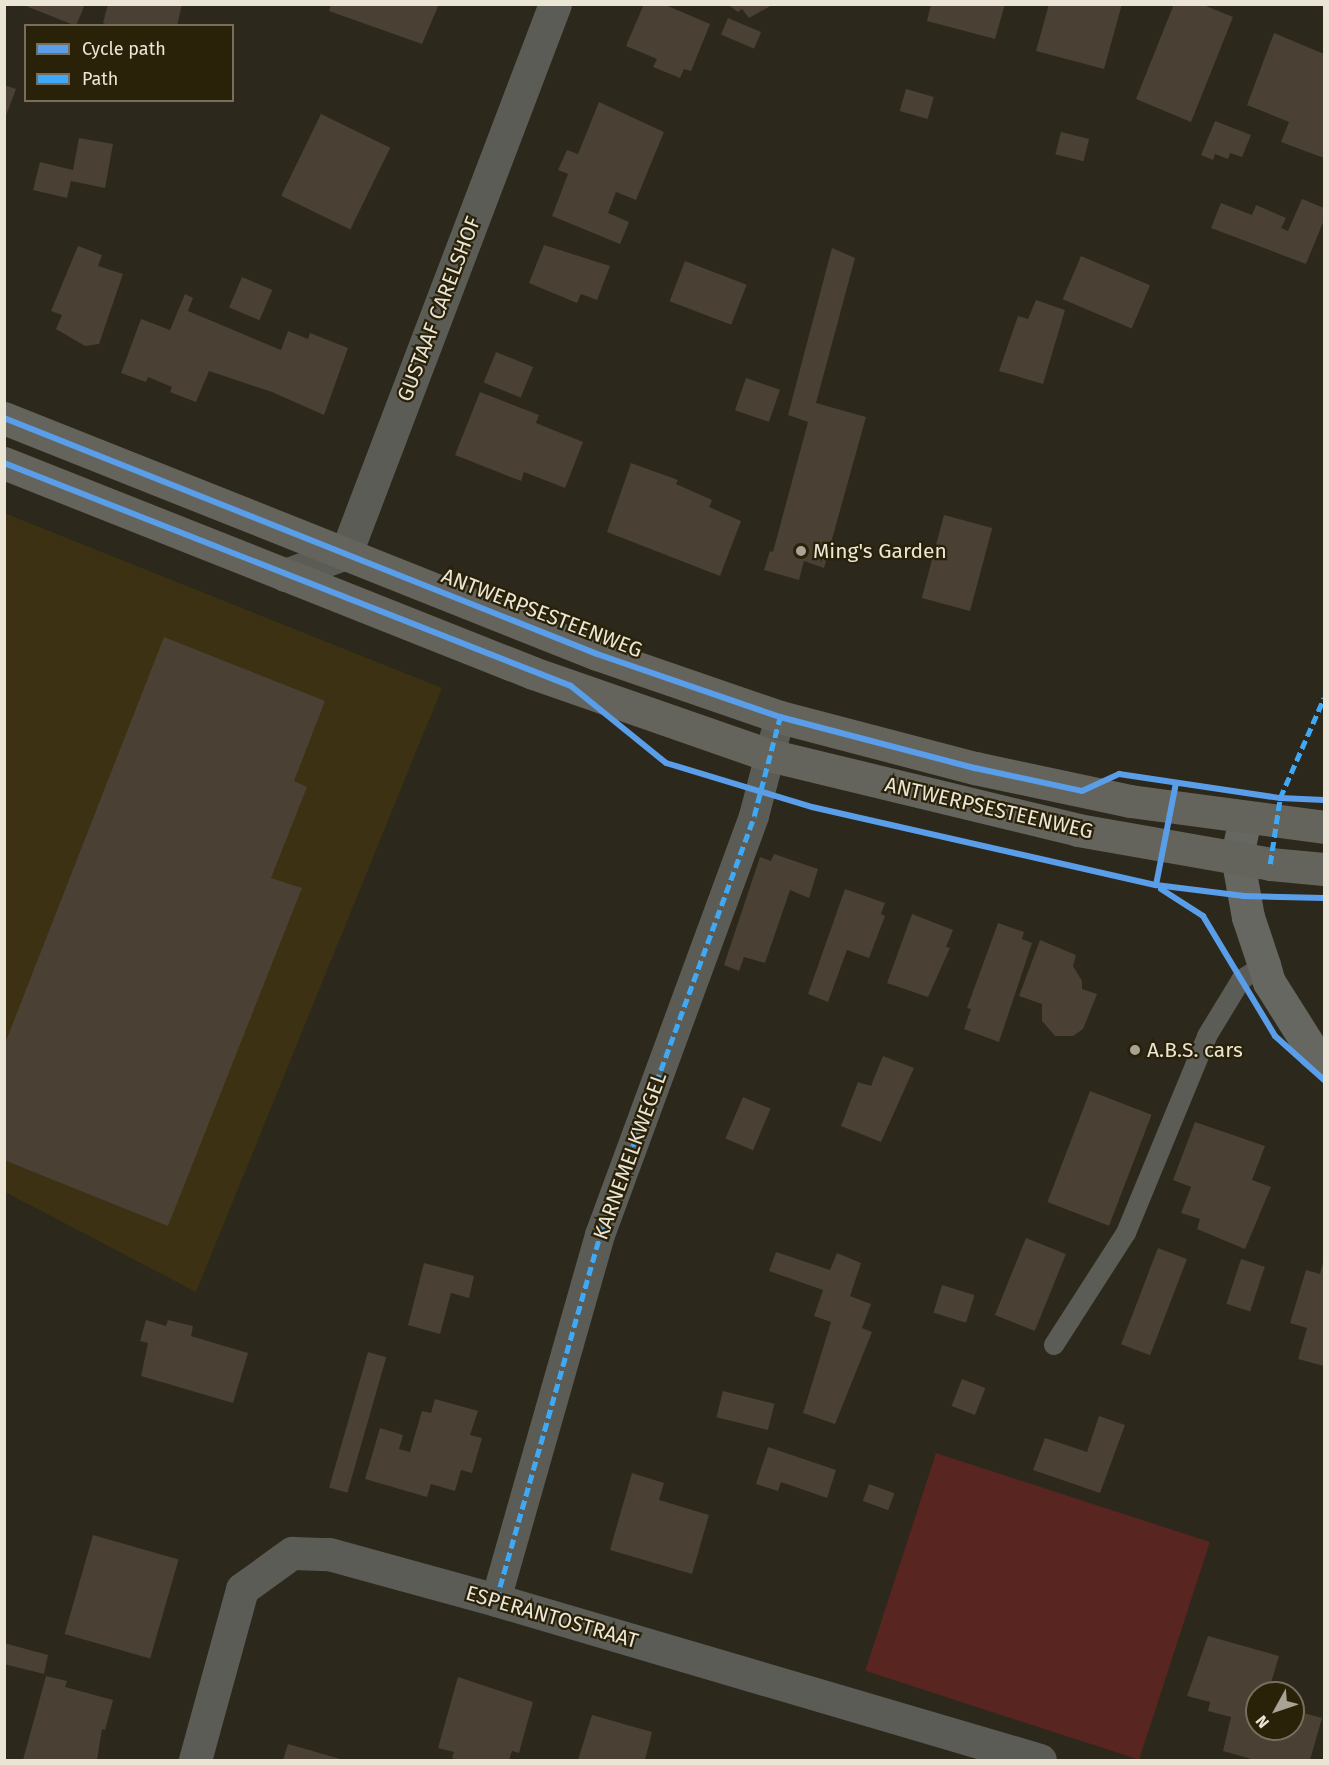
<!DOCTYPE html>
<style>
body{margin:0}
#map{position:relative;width:1329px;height:1765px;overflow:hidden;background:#2c281b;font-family:"Fira Sans",sans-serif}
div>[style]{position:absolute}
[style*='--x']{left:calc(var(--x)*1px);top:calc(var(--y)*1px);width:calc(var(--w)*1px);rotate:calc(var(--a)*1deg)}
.built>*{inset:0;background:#3c3113}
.green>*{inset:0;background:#582521;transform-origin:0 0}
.building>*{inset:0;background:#4a4033;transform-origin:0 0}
.service>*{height:20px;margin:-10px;padding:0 10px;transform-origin:10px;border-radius:10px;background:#5c5c57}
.pedestrian>*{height:30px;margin:-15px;padding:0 15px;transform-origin:15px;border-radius:15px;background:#5c5c57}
.minor>*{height:33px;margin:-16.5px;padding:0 16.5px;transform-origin:16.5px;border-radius:16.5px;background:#5c5c57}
.secondary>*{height:33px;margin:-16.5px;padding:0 16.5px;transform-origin:16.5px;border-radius:16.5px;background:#676762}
.primary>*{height:33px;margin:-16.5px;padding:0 16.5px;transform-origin:16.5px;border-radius:16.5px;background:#64645c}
.quiet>*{height:4.5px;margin-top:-2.25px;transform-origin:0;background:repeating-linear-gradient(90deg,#3fa9f5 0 9px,transparent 0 13.5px)}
.cycleway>*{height:6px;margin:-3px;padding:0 3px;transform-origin:3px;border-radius:3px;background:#5a9eea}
.dots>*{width:16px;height:16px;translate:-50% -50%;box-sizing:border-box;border:3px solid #2a2109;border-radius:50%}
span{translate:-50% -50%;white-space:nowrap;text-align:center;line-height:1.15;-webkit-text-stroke:4.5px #2a2109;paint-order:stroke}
.street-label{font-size:21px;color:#ebe5d6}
.poi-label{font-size:21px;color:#ebe5d6}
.left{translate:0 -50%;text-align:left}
.frame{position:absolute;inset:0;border:6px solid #ebe5d6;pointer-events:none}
.legend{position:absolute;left:24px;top:24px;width:210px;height:78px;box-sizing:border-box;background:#2a2109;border:2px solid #776f5b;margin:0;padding:8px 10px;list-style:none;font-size:18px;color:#ebe5d6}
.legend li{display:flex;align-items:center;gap:12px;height:30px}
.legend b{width:30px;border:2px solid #776f5b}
.north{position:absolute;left:1245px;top:1681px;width:60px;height:60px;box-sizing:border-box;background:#2a2109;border:2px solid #776f5b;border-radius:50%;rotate:230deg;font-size:16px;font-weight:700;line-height:24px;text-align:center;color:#ebe5d6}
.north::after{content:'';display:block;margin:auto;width:21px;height:27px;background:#a8a395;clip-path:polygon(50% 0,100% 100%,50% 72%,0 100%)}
</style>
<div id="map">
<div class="built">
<i style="clip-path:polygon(4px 513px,442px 688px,196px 1292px,5px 1192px)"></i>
</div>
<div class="green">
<i style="left:936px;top:1453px;width:288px;height:229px;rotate:18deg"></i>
</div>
<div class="building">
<i style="clip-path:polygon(21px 4px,85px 4px,76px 26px)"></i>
<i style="clip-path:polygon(108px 4px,182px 4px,177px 26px,109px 26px,103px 23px)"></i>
<i style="clip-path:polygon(331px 4px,439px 4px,422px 44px,329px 11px)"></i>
<i style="clip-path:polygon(644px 4px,663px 4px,710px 24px,691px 71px,684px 69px,680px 78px,653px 67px,657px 59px,626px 46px)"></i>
<i style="clip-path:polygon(727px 4px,774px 4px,749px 18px,742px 9px,738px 12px)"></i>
<i style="clip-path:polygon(931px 4px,1005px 4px,995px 39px,927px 21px)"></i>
<i style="clip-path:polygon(1049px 4px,1122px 4px,1104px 69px,1036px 51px)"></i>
<i style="clip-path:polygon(1174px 4px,1201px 4px,1233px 17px,1191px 122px,1136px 99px)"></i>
<i style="left:728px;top:18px;width:36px;height:18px;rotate:23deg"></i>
<i style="clip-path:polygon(1274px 33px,1324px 54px,1324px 158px,1281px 142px,1289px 122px,1247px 105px)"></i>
<i style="clip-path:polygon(4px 85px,16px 89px,5px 118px,4px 118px)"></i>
<i style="left:906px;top:89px;width:29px;height:23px;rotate:16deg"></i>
<i style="clip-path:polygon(599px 102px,664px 132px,636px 200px,616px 192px,608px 213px,629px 222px,620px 244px,552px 216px,568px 174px,558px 170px,567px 150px,578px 154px)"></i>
<i style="left:321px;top:114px;width:77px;height:91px;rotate:26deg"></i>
<i style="clip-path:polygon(1215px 121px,1251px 135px,1242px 157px,1230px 153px,1228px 159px,1215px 154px,1213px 160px,1201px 155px)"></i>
<i style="left:1061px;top:132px;width:29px;height:23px;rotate:14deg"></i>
<i style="clip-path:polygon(79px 138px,113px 144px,105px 188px,71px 181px,67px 198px,33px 190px,40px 162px,73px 170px)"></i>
<i style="clip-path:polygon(1302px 199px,1324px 208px,1324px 220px,1306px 264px,1211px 228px,1221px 203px,1252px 215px,1256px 205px,1286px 218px,1281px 228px,1288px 231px)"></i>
<i style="clip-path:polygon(544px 245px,610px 266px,597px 300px,581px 294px,577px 303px,529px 283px)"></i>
<i style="clip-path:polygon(78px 246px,102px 255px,98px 266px,123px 274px,99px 344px,85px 346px,56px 329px,62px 315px,51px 311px)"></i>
<i style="clip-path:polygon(832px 248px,855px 258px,816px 403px,866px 417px,824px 568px,804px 561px,799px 580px,764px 570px,770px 551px,773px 552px,808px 422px,788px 415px)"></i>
<i style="left:1081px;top:256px;width:75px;height:47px;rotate:23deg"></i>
<i style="left:685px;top:261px;width:66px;height:43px;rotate:21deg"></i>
<i style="left:242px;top:277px;width:33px;height:33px;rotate:23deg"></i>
<i style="clip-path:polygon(185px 294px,193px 298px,188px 311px,281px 350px,288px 331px,308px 339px,310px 333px,348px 348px,324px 415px,272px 392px,209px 371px,196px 402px,170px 392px,172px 387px,148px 377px,146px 382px,121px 373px,141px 319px,170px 330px)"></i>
<i style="clip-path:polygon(1036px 300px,1065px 310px,1043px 384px,999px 371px,1018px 316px,1028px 319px)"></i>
<i style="left:496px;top:352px;width:40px;height:33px;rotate:22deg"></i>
<i style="left:746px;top:378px;width:36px;height:34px;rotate:19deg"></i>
<i style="clip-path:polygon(480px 392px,539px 415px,536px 423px,583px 442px,565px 488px,524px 472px,521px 481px,455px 455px)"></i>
<i style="clip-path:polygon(631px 463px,678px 480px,676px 484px,712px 500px,709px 507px,741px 521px,720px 576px,607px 532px)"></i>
<i style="left:944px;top:515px;width:50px;height:86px;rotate:15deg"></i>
<i style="clip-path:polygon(164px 637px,325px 701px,294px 781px,307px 787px,271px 878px,302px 888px,168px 1226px,4px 1160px,4px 1046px)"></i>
<i style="clip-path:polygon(774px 854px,818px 869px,809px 898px,790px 890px,765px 963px,744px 957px,739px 971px,724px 965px,760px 857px,771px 861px)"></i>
<i style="clip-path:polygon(845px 889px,885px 903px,881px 914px,885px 916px,869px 958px,847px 950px,828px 1002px,808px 994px)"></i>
<i style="clip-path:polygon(912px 914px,953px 930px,946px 947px,950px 948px,928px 997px,887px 983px)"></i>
<i style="clip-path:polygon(998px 923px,1024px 932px,1022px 939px,1032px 943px,999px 1042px,964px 1029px,971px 1009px,967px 1008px)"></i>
<i style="clip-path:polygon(1040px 940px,1076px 955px,1073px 966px,1082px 981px,1082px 989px,1097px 994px,1083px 1029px,1073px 1036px,1055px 1036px,1042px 1021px,1042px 1004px,1019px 996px)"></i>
<i style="clip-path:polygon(883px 1056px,914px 1068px,881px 1142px,841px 1126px,858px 1082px,871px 1086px)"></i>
<i style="left:1090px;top:1091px;width:66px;height:119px;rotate:21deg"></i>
<i style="left:743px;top:1097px;width:30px;height:45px;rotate:23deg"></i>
<i style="clip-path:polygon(1195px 1122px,1265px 1146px,1252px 1180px,1271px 1187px,1245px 1249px,1197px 1229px,1200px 1219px,1181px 1213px,1191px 1187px,1173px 1180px)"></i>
<i style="left:1026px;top:1238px;width:43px;height:83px;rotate:22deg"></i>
<i style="left:1158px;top:1248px;width:31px;height:103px;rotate:21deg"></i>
<i style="clip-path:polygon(776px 1252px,830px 1270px,837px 1253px,861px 1263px,850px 1296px,871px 1304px,862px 1328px,872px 1332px,835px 1424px,803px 1413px,831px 1322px,814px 1316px,823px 1290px,769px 1271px)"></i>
<i style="left:1241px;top:1259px;width:25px;height:47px;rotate:18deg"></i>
<i style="clip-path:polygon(1324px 1259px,1324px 1366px,1298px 1359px,1307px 1328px,1290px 1323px,1306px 1270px,1320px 1274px)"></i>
<i style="clip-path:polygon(424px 1263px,474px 1276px,469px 1298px,451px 1293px,440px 1334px,408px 1325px)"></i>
<i style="left:942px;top:1285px;width:34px;height:29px;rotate:17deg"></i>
<i style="clip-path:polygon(146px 1320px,166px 1326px,168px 1320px,193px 1326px,191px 1336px,248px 1353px,233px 1403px,141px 1376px,148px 1343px,140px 1341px)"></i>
<i style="left:368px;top:1352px;width:19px;height:141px;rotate:16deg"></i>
<i style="left:962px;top:1379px;width:25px;height:29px;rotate:21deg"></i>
<i style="left:723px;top:1391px;width:53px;height:27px;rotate:14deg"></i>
<i style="clip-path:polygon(435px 1399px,478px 1411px,470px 1435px,482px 1438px,472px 1473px,461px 1470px,455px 1491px,431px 1484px,427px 1497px,365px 1479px,380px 1428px,403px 1435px,399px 1449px,410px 1452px,422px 1411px,431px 1413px)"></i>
<i style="clip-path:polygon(1099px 1416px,1125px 1425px,1100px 1493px,1033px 1470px,1045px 1438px,1087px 1452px)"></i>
<i style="clip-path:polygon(768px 1447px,836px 1470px,827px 1498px,781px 1482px,778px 1491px,756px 1484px)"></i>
<i style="clip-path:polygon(632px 1473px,664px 1483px,659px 1500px,709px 1515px,692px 1574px,610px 1550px)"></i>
<i style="left:869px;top:1484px;width:27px;height:18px;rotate:20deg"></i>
<i style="left:93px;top:1535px;width:89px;height:103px;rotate:16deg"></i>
<i style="clip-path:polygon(1208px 1636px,1279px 1656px,1268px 1693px,1257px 1693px,1257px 1729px,1293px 1729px,1293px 1710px,1322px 1718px,1310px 1760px,1255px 1760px,1223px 1751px,1231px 1717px,1208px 1711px,1210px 1702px,1187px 1696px)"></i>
<i style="clip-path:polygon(4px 1643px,48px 1655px,44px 1674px,4px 1664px)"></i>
<i style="clip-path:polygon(46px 1676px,67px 1681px,65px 1687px,113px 1700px,105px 1730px,102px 1729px,97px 1760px,23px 1760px)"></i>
<i style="clip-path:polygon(458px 1677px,533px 1702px,519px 1753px,512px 1751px,509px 1760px,460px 1760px,452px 1758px,454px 1752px,438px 1748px)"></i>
<i style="clip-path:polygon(592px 1715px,652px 1732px,645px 1760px,578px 1760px)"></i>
<i style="clip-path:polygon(288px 1744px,344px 1760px,283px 1760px)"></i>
</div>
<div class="service">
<i style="--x:1054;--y:1345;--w:133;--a:-57.3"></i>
<i style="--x:1126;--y:1233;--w:213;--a:-67.6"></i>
<i style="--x:1207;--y:1036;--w:66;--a:-58.7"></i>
<i style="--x:1241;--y:980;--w:27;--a:-33"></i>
</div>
<div class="pedestrian">
<i style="--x:496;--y:1600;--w:380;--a:-74.1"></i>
<i style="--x:600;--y:1235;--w:446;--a:-69.8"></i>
<i style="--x:754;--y:816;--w:102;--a:-75.3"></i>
</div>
<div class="minor">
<i style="--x:285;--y:575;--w:65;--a:-19.8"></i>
<i style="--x:346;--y:553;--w:587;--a:-69.16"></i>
<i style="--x:195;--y:1760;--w:177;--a:-74.6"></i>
<i style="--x:242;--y:1589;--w:62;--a:-35.8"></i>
<i style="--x:292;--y:1553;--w:37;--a:2"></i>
<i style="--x:329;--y:1554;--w:173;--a:15.4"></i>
<i style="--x:496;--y:1600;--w:567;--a:16.39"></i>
</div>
<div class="secondary">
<i style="--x:1245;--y:818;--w:39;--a:102"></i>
<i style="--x:1237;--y:856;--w:62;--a:79.8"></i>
<i style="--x:1248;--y:917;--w:51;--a:71.6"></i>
<i style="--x:1264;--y:965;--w:18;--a:74"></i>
<i style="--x:1269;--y:982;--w:83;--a:57.8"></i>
<i style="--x:1313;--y:1052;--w:14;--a:39"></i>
</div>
<div class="primary">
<i style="--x:4;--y:418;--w:638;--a:21.7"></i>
<i style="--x:597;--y:654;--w:194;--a:19"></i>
<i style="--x:780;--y:717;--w:202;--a:14.7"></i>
<i style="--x:975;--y:768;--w:158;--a:12"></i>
<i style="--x:1130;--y:801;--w:196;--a:7.6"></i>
<i style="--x:4;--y:463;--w:569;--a:21.65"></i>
<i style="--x:533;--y:673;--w:250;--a:19.2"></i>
<i style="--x:769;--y:755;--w:318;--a:13.6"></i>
<i style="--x:1078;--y:830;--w:195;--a:10"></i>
<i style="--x:1270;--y:864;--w:54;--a:5.3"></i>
</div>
<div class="quiet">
<i style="--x:1270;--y:864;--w:67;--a:-81.4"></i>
<i style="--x:1280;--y:798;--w:109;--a:-66.3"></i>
<i style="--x:496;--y:1600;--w:380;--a:-74.1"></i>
<i style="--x:600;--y:1235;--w:446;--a:-69.8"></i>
<i style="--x:754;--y:816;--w:102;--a:-75.3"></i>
</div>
<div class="cycleway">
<i style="--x:4;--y:418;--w:638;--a:21.7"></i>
<i style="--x:597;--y:654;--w:194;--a:19"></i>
<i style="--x:780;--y:717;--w:202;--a:14.7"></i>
<i style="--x:975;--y:768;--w:109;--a:12.1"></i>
<i style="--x:1082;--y:791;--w:41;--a:-24.7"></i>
<i style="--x:1119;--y:774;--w:163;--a:8.5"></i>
<i style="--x:1280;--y:798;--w:44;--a:2.6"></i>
<i style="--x:4;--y:463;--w:609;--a:21.47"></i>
<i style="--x:571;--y:686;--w:122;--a:39"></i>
<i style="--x:666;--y:763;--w:152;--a:16.8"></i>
<i style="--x:812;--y:807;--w:353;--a:12.8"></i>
<i style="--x:1156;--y:885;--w:89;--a:7.1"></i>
<i style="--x:1244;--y:896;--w:80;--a:1.4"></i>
<i style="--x:1156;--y:885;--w:104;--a:-78.9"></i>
<i style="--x:1161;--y:889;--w:50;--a:32.7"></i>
<i style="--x:1203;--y:916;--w:140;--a:59"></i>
<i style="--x:1275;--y:1036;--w:66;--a:41.9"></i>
</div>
<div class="dots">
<i style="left:801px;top:551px;background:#a8a395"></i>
<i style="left:1135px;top:1050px;background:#a8a395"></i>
</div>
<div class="street-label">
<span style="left:439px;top:309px;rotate:-69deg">GUSTAAF CARELSHOF</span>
<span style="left:542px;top:613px;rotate:21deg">ANTWERPSESTEENWEG</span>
<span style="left:989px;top:808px;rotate:13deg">ANTWERPSESTEENWEG</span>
<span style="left:630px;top:1156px;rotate:-70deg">KARNEMELKWEGEL</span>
<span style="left:552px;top:1617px;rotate:16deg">ESPERANTOSTRAAT</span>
</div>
<div class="poi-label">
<span class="left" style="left:813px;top:551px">Ming's Garden</span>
<span class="left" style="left:1147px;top:1050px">A.B.S. cars</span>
</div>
<div class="frame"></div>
<ul class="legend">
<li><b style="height:8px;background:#5a9eea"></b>Cycle path</li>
<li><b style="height:8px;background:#3fa9f5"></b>Path</li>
</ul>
<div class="north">N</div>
</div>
